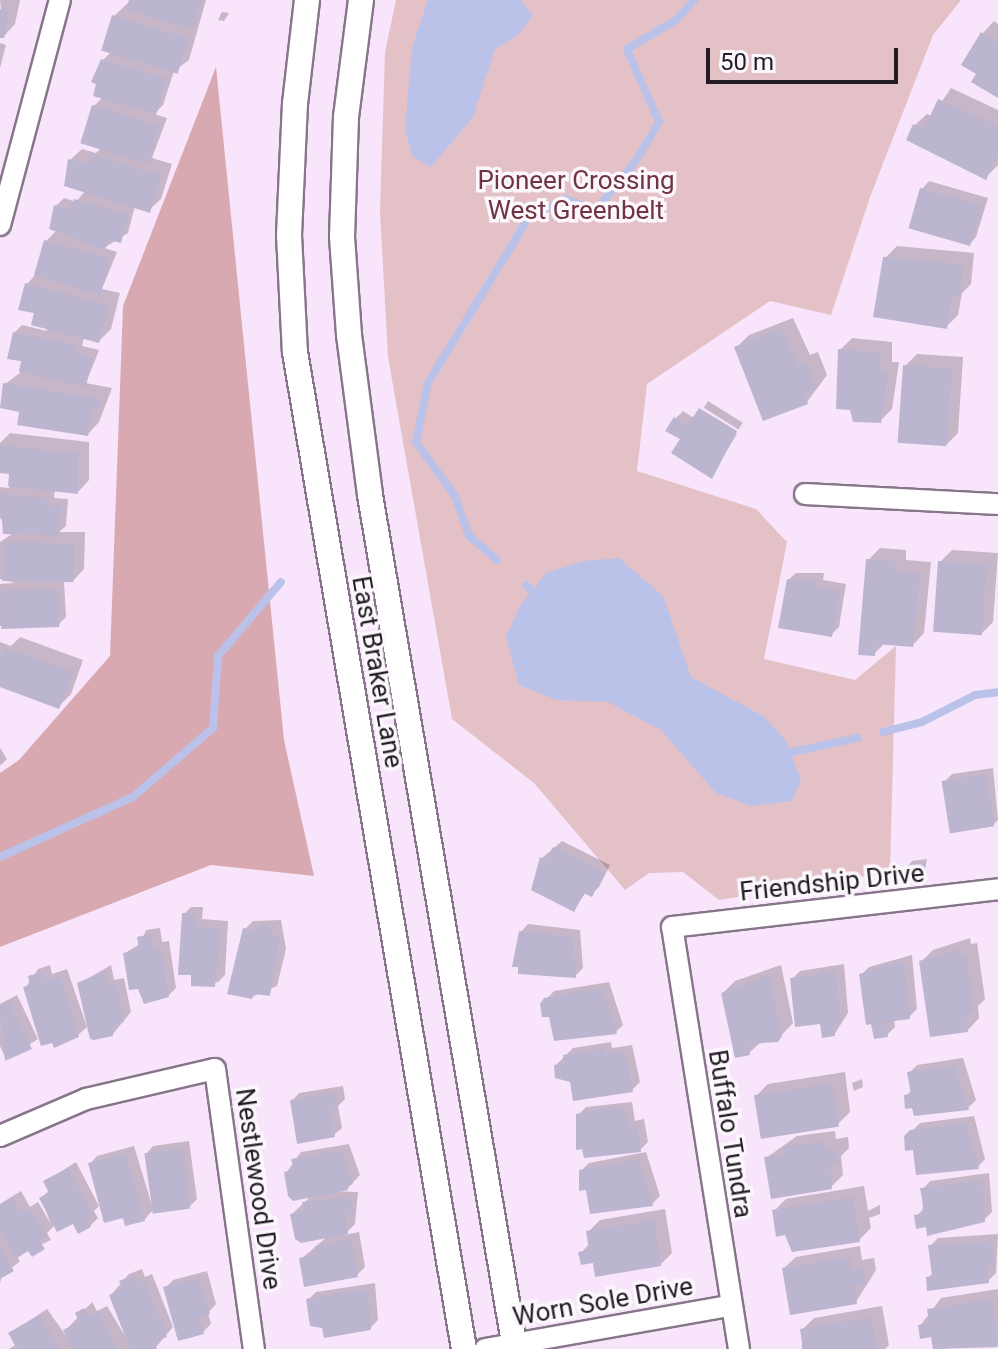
<!DOCTYPE html>
<style>
body{margin:0}
#map{position:relative;width:998px;height:1349px;overflow:hidden;background:#f8e4fb;font-family:Roboto,sans-serif}
div>[style]{position:absolute}
[style*='--x']{left:calc(var(--x)*1px);top:calc(var(--y)*1px);width:calc(var(--w)*1px);rotate:calc(var(--a)*1deg)}
.green>*{inset:0;background:#e3c1c7}
.forest>*{inset:0;background:#d9a9b2}
.water>*{inset:0;background:#bac2ea}
.shadow>*{inset:0;background:#0003;transform-origin:0 0}
.stream>*{height:8px;margin:-4px;padding:0 4px;transform-origin:4px;border-radius:4px;background:#bac2ea}
.building>*{inset:0;background:#bcb5cf;transform-origin:0 0}
.roads{filter:drop-shadow(2px 0 #87758a) drop-shadow(-2px 0 #87758a) drop-shadow(0 2px #87758a) drop-shadow(0 -2px #87758a)}
.minor>*{height:20px;margin:-10px;padding:0 10px;transform-origin:10px;border-radius:10px;background:#fff}
.tertiary>*{height:24px;margin:-12px;padding:0 12px;transform-origin:12px;border-radius:12px;background:#fff}
span{translate:-50% -50%;white-space:nowrap;text-align:center;line-height:1.15;-webkit-text-stroke:7px #fbf7fc;paint-order:stroke}
.park-label{font-size:26px;color:#6f3342}
.street-label{font-size:26px;color:#231c24}
.scale{position:absolute;left:706px;top:48px;width:192px;height:36px;box-sizing:border-box;border:4px solid #231c24;border-top:0;padding-left:10px;font-size:24px;line-height:28px;white-space:nowrap;color:#231c24;-webkit-text-stroke:6px #fbf7fc;paint-order:stroke}
</style>
<div id="map">
<div class="green">
<i style="clip-path:polygon(396px 0,961px 0,933px 35px,870px 197px,831px 315px,770px 301px,647px 384px,637px 471px,756px 509px,787px 542px,764px 659px,855px 680px,896px 646px,890px 872px,719px 900px,683px 872px,649px 873px,625px 890px,534px 783px,452px 719px,388px 357px,380px 212px,385px 52px)"></i>
</div>
<div class="forest">
<i style="clip-path:polygon(216px 67px,284px 740px,314px 876px,211px 865px,0 947px,0 773px,19px 760px,110px 656px,123px 306px)"></i>
</div>
<div class="water">
<i style="clip-path:polygon(428px 0,521px 0,533px 15px,518px 35px,495px 49px,473px 117px,431px 167px,412px 156px,405px 130px,412px 47px)"></i>
<i style="clip-path:polygon(619px 558px,663px 596px,691px 677px,763px 716px,785px 739px,801px 780px,792px 801px,751px 806px,716px 793px,661px 730px,608px 702px,557px 700px,519px 685px,506px 637px,520px 606px,546px 573px,584px 561px)"></i>
</div>
<div class="shadow">
<i style="clip-path:polygon(0 0,20px 0,15px 24px,4px 36px)"></i>
<i style="clip-path:polygon(131px 0,206px 0,189px 60px,174px 71px,163px 105px,154px 114px,167px 118px,152px 158px,172px 164px,161px 199px,149px 210px,135px 206px,128px 233px,104px 248px,117px 252px,102px 289px,120px 293px,111px 329px,99px 341px,84px 337px,82px 346px,99px 350px,86px 383px,112px 388px,99px 422px,88px 434px,22px 410px,5px 384px,20px 373px,23px 360px,14px 333px,22px 325px,47px 331px,27px 284px,39px 271px,46px 241px,56px 231px,56px 206px,64px 198px,76px 202px,85px 191px,70px 160px,82px 149px,96px 153px,102px 147px,93px 107px,103px 97px,103px 60px,112px 51px,114px 16px)"></i>
<i style="clip-path:polygon(222px 12px,229px 13px,224px 21px,218px 20px)"></i>
<i style="clip-path:polygon(994px 21px,998px 24px,998px 96px,983px 33px)"></i>
<i style="clip-path:polygon(0 43px,6px 45px,0 68px)"></i>
<i style="clip-path:polygon(951px 88px,998px 110px,998px 165px,986px 177px,915px 125px,927px 114px,932px 116px)"></i>
<i style="clip-path:polygon(929px 181px,988px 198px,976px 237px,969px 245px,922px 189px)"></i>
<i style="clip-path:polygon(897px 246px,974px 253px,971px 284px,962px 293px,958px 315px,946px 327px,885px 258px)"></i>
<i style="clip-path:polygon(793px 318px,810px 355px,818px 352px,827px 375px,807px 402px,737px 347px,749px 335px)"></i>
<i style="clip-path:polygon(852px 338px,892px 342px,892px 362px,899px 362px,892px 409px,880px 421px,840px 350px)"></i>
<i style="clip-path:polygon(917px 354px,963px 357px,958px 433px,946px 445px,905px 366px)"></i>
<i style="left:708px;top:401px;width:41px;height:8px;rotate:32deg"></i>
<i style="clip-path:polygon(699px 410px,737px 434px,711px 476px,682px 438px,675px 419px,683px 411px,694px 418px)"></i>
<i style="clip-path:polygon(10px 433px,89px 442px,89px 480px,78px 492px,55px 489px,54px 498px,68px 499px,66px 526px,59px 532px,85px 532px,84px 569px,73px 581px,64px 581px,66px 617px,58px 625px,0 626px,0 584px,15px 583px,0 579px,0 542px,15px 532px,0 518px,0 487px,9px 488px,11px 472px,0 471px,0 443px)"></i>
<i style="clip-path:polygon(880px 548px,906px 550px,906px 560px,931px 562px,924px 633px,913px 645px,885px 643px,874px 654px,868px 560px)"></i>
<i style="clip-path:polygon(952px 550px,998px 553px,993px 622px,981px 634px,940px 562px)"></i>
<i style="clip-path:polygon(796px 573px,824px 573px,823px 580px,846px 584px,839px 627px,831px 635px,788px 580px)"></i>
<i style="clip-path:polygon(20px 637px,83px 660px,71px 694px,59px 706px,0 684px,0 642px,11px 646px)"></i>
<i style="clip-path:polygon(0 748px,7px 759px,0 766px)"></i>
<i style="clip-path:polygon(993px 768px,998px 820px,993px 825px,944px 782px,952px 774px)"></i>
<i style="clip-path:polygon(562px 841px,610px 865px,599px 887px,591px 894px,586px 892px,574px 910px,542px 858px)"></i>
<i style="clip-path:polygon(927px 859px,925px 870px,909px 865px,912px 861px)"></i>
<i style="clip-path:polygon(191px 907px,203px 907px,202px 919px,228px 921px,225px 975px,218px 982px,193px 984px,184px 914px)"></i>
<i style="clip-path:polygon(281px 920px,286px 949px,277px 986px,252px 997px,245px 929px,253px 921px)"></i>
<i style="clip-path:polygon(528px 924px,580px 930px,583px 968px,575px 976px,521px 932px)"></i>
<i style="clip-path:polygon(160px 928px,162px 942px,169px 941px,176px 988px,168px 996px,125px 953px,140px 944px,146px 930px)"></i>
<i style="clip-path:polygon(970px 938px,971px 944px,977px 943px,985px 999px,978px 1006px,979px 1018px,968px 1030px,921px 962px,933px 950px)"></i>
<i style="clip-path:polygon(912px 955px,917px 1009px,909px 1017px,894px 1019px,895px 1027px,887px 1035px,861px 975px,869px 967px)"></i>
<i style="clip-path:polygon(844px 964px,848px 1013px,834px 1035px,792px 979px,800px 971px)"></i>
<i style="clip-path:polygon(50px 965px,52px 974px,67px 969px,87px 1027px,78px 1035px,26px 987px,38px 969px)"></i>
<i style="clip-path:polygon(111px 965px,114px 980px,124px 978px,131px 1012px,112px 1035px,79px 984px)"></i>
<i style="clip-path:polygon(781px 965px,793px 1023px,777px 1040px,762px 1041px,749px 1053px,723px 993px,735px 981px)"></i>
<i style="clip-path:polygon(609px 982px,623px 1025px,616px 1032px,551px 1014px,542px 1004px,554px 991px)"></i>
<i style="clip-path:polygon(17px 995px,38px 1039px,6px 1059px,0 1046px,0 1004px)"></i>
<i style="clip-path:polygon(611px 1042px,612px 1048px,632px 1045px,640px 1082px,632px 1090px,572px 1081px,556px 1065px,573px 1048px)"></i>
<i style="clip-path:polygon(963px 1058px,976px 1100px,968px 1108px,915px 1114px,906px 1096px,912px 1090px,910px 1072px,917px 1065px)"></i>
<i style="clip-path:polygon(845px 1072px,850px 1112px,838px 1124px,756px 1096px,768px 1084px)"></i>
<i style="clip-path:polygon(862px 1079px,863px 1087px,854px 1091px,852px 1083px)"></i>
<i style="clip-path:polygon(343px 1086px,345px 1099px,338px 1106px,342px 1128px,334px 1135px,292px 1101px,299px 1093px)"></i>
<i style="clip-path:polygon(632px 1102px,635px 1121px,644px 1119px,648px 1142px,640px 1150px,578px 1115px,586px 1107px)"></i>
<i style="clip-path:polygon(974px 1116px,985px 1159px,978px 1167px,915px 1147px,906px 1137px,920px 1123px)"></i>
<i style="clip-path:polygon(835px 1131px,836px 1139px,848px 1137px,849px 1148px,841px 1156px,843px 1175px,831px 1187px,766px 1158px,797px 1136px)"></i>
<i style="clip-path:polygon(189px 1141px,197px 1199px,189px 1207px,151px 1212px,144px 1220px,90px 1164px,97px 1156px,134px 1146px,153px 1209px,146px 1154px,153px 1146px)"></i>
<i style="clip-path:polygon(349px 1144px,360px 1175px,347px 1189px,333px 1191px,358px 1192px,355px 1224px,344px 1235px,359px 1232px,365px 1267px,357px 1275px,301px 1259px,328px 1236px,292px 1214px,312px 1195px,286px 1173px,301px 1152px)"></i>
<i style="clip-path:polygon(646px 1152px,660px 1196px,652px 1204px,592px 1212px,581px 1171px,589px 1163px)"></i>
<i style="clip-path:polygon(76px 1162px,99px 1206px,94px 1211px,98px 1218px,90px 1226px,74px 1221px,55px 1225px,47px 1233px,51px 1240px,17px 1256px,20px 1261px,2px 1276px,0 1283px,0 1204px,21px 1191px,30px 1207px,38px 1202px,51px 1224px,41px 1198px,50px 1190px,46px 1181px)"></i>
<i style="clip-path:polygon(989px 1173px,992px 1212px,984px 1220px,928px 1225px,916px 1216px,925px 1208px,923px 1189px,930px 1181px)"></i>
<i style="clip-path:polygon(864px 1186px,868px 1211px,880px 1205px,880px 1214px,869px 1218px,871px 1228px,859px 1240px,786px 1233px,774px 1211px,786px 1199px)"></i>
<i style="clip-path:polygon(665px 1209px,672px 1253px,660px 1265px,595px 1261px,581px 1253px,590px 1243px,588px 1232px,600px 1220px)"></i>
<i style="clip-path:polygon(998px 1234px,996px 1273px,988px 1281px,928px 1278px,934px 1272px,930px 1246px,938px 1238px)"></i>
<i style="clip-path:polygon(860px 1246px,862px 1260px,874px 1258px,876px 1270px,856px 1302px,784px 1268px,796px 1257px)"></i>
<i style="clip-path:polygon(142px 1269px,145px 1277px,152px 1274px,173px 1327px,156px 1347px,150px 1349px,9px 1349px,17px 1344px,10px 1334px,47px 1309px,74px 1347px,66px 1330px,92px 1302px,97px 1311px,107px 1306px,131px 1346px,111px 1295px,129px 1274px)"></i>
<i style="clip-path:polygon(207px 1271px,216px 1304px,208px 1313px,211px 1324px,203px 1332px,166px 1287px,173px 1280px)"></i>
<i style="clip-path:polygon(375px 1283px,378px 1320px,370px 1328px,308px 1300px,316px 1292px)"></i>
<i style="clip-path:polygon(998px 1289px,998px 1345px,935px 1349px,933px 1335px,920px 1326px,941px 1298px)"></i>
<i style="clip-path:polygon(882px 1306px,889px 1345px,885px 1349px,802px 1349px,802px 1330px,814px 1318px)"></i>
</div>
<div class="stream">
<i style="--x:497;--y:560;--w:37;--a:-139"></i>
<i style="--x:469;--y:536;--w:42;--a:-109.3"></i>
<i style="--x:455;--y:496;--w:67;--a:-125.8"></i>
<i style="--x:416;--y:442;--w:60;--a:-78.5"></i>
<i style="--x:428;--y:383;--w:191;--a:-58.7"></i>
<i style="--x:527;--y:220;--w:43;--a:-28.9"></i>
<i style="--x:565;--y:199;--w:33;--a:20"></i>
<i style="--x:596;--y:210;--w:62;--a:-50.9"></i>
<i style="--x:635;--y:162;--w:47;--a:-59"></i>
<i style="--x:659;--y:122;--w:80;--a:-113.7"></i>
<i style="--x:627;--y:49;--w:57;--a:-30.6"></i>
<i style="--x:676;--y:20;--w:27;--a:-48"></i>
<i style="--x:526;--y:585;--w:20;--a:41"></i>
<i style="--x:883;--y:732;--w:40;--a:-14.4"></i>
<i style="--x:922;--y:722;--w:59;--a:-27"></i>
<i style="--x:975;--y:695;--w:23;--a:-7"></i>
<i style="--x:783;--y:754;--w:76;--a:-12.2"></i>
<i style="--x:0;--y:857;--w:146;--a:-24.3"></i>
<i style="--x:133;--y:797;--w:106;--a:-40.8"></i>
<i style="--x:213;--y:728;--w:72;--a:-86"></i>
<i style="--x:218;--y:656;--w:97;--a:-49.6"></i>
</div>
<div class="building">
<i style="clip-path:polygon(129px 0,202px 0,193px 29px,126px 10px)"></i>
<i style="clip-path:polygon(0 9px,9px 12px,4px 38px,0 38px)"></i>
<i style="left:112px;top:15px;width:80px;height:37px;rotate:17deg"></i>
<i style="clip-path:polygon(981px 32px,998px 43px,998px 98px,971px 82px,976px 74px,961px 65px)"></i>
<i style="clip-path:polygon(101px 59px,167px 79px,156px 115px,93px 96px,96px 84px,91px 82px)"></i>
<i style="clip-path:polygon(938px 99px,998px 126px,998px 154px,986px 180px,906px 140px,913px 124px,924px 129px)"></i>
<i style="left:92px;top:105px;width:71px;height:40px;rotate:17deg"></i>
<i style="clip-path:polygon(92px 154px,161px 176px,150px 213px,64px 186px,68px 159px,88px 165px)"></i>
<i style="left:920px;top:188px;width:64px;height:42px;rotate:16deg"></i>
<i style="clip-path:polygon(74px 199px,129px 214px,121px 243px,108px 240px,105px 249px,49px 229px,54px 205px,72px 210px)"></i>
<i style="left:44px;top:240px;width:69px;height:37px;rotate:16deg"></i>
<i style="clip-path:polygon(883px 257px,963px 264px,960px 298px,952px 296px,947px 329px,873px 317px)"></i>
<i style="clip-path:polygon(25px 283px,109px 305px,99px 343px,31px 325px,34px 313px,18px 310px)"></i>
<i style="clip-path:polygon(781px 328px,798px 366px,806px 363px,816px 389px,804px 393px,808px 404px,763px 421px,734px 347px)"></i>
<i style="clip-path:polygon(13px 332px,77px 346px,75px 353px,92px 357px,86px 387px,19px 372px,21px 361px,7px 359px)"></i>
<i style="clip-path:polygon(838px 349px,881px 353px,881px 373px,888px 373px,881px 423px,853px 422px,850px 410px,836px 409px)"></i>
<i style="left:903px;top:365px;width:49px;height:78px;rotate:4deg"></i>
<i style="clip-path:polygon(3px 383px,101px 399px,99px 409px,93px 408px,88px 436px,17px 425px,19px 412px,0 408px)"></i>
<i style="clip-path:polygon(699px 408px,737px 431px,712px 479px,671px 453px,680px 439px,665px 431px,674px 417px,687px 426px)"></i>
<i style="clip-path:polygon(0 445px,78px 454px,78px 494px,8px 486px,9px 474px,0 473px)"></i>
<i style="clip-path:polygon(0 494px,48px 498px,47px 505px,61px 506px,59px 535px,3px 534px)"></i>
<i style="left:3px;top:542px;width:71px;height:39px;rotate:1deg"></i>
<i style="clip-path:polygon(866px 559px,895px 561px,895px 571px,920px 573px,913px 647px,876px 644px,875px 656px,858px 655px)"></i>
<i style="left:938px;top:561px;width:49px;height:71px;rotate:4deg"></i>
<i style="clip-path:polygon(806px 578px,817px 580px,816px 587px,840px 591px,832px 637px,778px 628px,787px 579px,806px 583px)"></i>
<i style="left:58px;top:589px;width:38px;height:58px;rotate:88deg"></i>
<i style="clip-path:polygon(6px 648px,73px 672px,59px 709px,0 687px,0 657px)"></i>
<i style="left:986px;top:774px;width:53px;height:45px;rotate:81deg"></i>
<i style="clip-path:polygon(553px 847px,604px 873px,592px 897px,584px 893px,574px 912px,531px 890px,540px 857px,546px 860px)"></i>
<i style="left:924px;top:862px;width:10px;height:17px;rotate:79deg"></i>
<i style="clip-path:polygon(182px 913px,196px 914px,195px 926px,221px 928px,215px 987px,191px 986px,191px 975px,178px 975px)"></i>
<i style="clip-path:polygon(261px 924px,274px 927px,272px 936px,280px 937px,270px 996px,254px 994px,252px 999px,227px 994px,243px 928px,259px 931px)"></i>
<i style="clip-path:polygon(519px 931px,573px 937px,576px 978px,518px 974px,518px 967px,512px 967px)"></i>
<i style="clip-path:polygon(152px 934px,154px 949px,161px 947px,169px 997px,144px 1004px,138px 989px,129px 990px,123px 953px,139px 950px,137px 937px)"></i>
<i style="clip-path:polygon(958px 949px,959px 955px,966px 954px,974px 1013px,966px 1014px,968px 1032px,930px 1037px,919px 961px)"></i>
<i style="clip-path:polygon(904px 961px,910px 1019px,886px 1022px,888px 1037px,874px 1039px,871px 1024px,866px 1025px,859px 974px)"></i>
<i style="clip-path:polygon(104px 971px,107px 986px,117px 985px,124px 1022px,114px 1024px,113px 1036px,94px 1040px,90px 1039px,77px 983px)"></i>
<i style="clip-path:polygon(836px 971px,841px 1023px,833px 1023px,835px 1036px,822px 1038px,820px 1024px,795px 1027px,790px 978px)"></i>
<i style="clip-path:polygon(42px 972px,45px 980px,60px 976px,79px 1037px,54px 1048px,52px 1043px,41px 1046px,23px 987px,30px 985px,28px 976px)"></i>
<i style="clip-path:polygon(769px 975px,782px 1036px,778px 1042px,748px 1044px,750px 1055px,735px 1058px,721px 993px)"></i>
<i style="clip-path:polygon(602px 988px,617px 1034px,554px 1041px,549px 1017px,542px 1017px,540px 1004px,544px 998px)"></i>
<i style="clip-path:polygon(9px 1002px,32px 1049px,5px 1061px,0 1006px)"></i>
<i style="clip-path:polygon(604px 1048px,605px 1055px,625px 1051px,633px 1092px,573px 1101px,570px 1082px,555px 1078px,554px 1065px,564px 1063px,563px 1055px)"></i>
<i style="clip-path:polygon(955px 1065px,969px 1110px,914px 1116px,912px 1108px,905px 1109px,904px 1095px,911px 1094px,907px 1072px)"></i>
<i style="left:832px;top:1083px;width:44px;height:79px;rotate:81deg"></i>
<i style="clip-path:polygon(335px 1093px,338px 1109px,331px 1110px,335px 1137px,297px 1144px,290px 1100px)"></i>
<i style="clip-path:polygon(614px 1107px,625px 1109px,628px 1127px,637px 1126px,641px 1152px,584px 1158px,582px 1149px,576px 1150px,576px 1114px)"></i>
<i style="clip-path:polygon(966px 1123px,979px 1169px,916px 1175px,913px 1150px,905px 1151px,904px 1136px,910px 1130px)"></i>
<i style="clip-path:polygon(823px 1141px,825px 1150px,836px 1148px,838px 1162px,830px 1163px,832px 1189px,771px 1199px,764px 1157px,784px 1154px,783px 1147px)"></i>
<i style="left:182px;top:1148px;width:61px;height:38px;rotate:82deg"></i>
<i style="clip-path:polygon(341px 1150px,353px 1184px,347px 1185px,348px 1190px,293px 1201px,288px 1196px,284px 1172px,294px 1170px,291px 1159px)"></i>
<i style="clip-path:polygon(126px 1153px,145px 1221px,125px 1226px,123px 1218px,104px 1223px,88px 1163px)"></i>
<i style="clip-path:polygon(639px 1159px,653px 1206px,590px 1214px,586px 1190px,579px 1191px,579px 1170px)"></i>
<i style="clip-path:polygon(68px 1168px,93px 1215px,87px 1218px,91px 1227px,78px 1234px,73px 1224px,57px 1232px,39px 1198px,49px 1193px,43px 1181px)"></i>
<i style="clip-path:polygon(982px 1180px,985px 1222px,927px 1236px,926px 1227px,916px 1229px,914px 1215px,922px 1214px,923px 1205px,920px 1188px)"></i>
<i style="clip-path:polygon(12px 1197px,22px 1213px,29px 1208px,47px 1236px,39px 1240px,45px 1249px,32px 1257px,28px 1251px,17px 1258px,0 1231px,0 1205px)"></i>
<i style="clip-path:polygon(853px 1197px,860px 1242px,792px 1252px,785px 1235px,776px 1237px,772px 1210px)"></i>
<i style="clip-path:polygon(342px 1198px,351px 1199px,354px 1214px,345px 1215px,348px 1234px,301px 1243px,295px 1239px,290px 1214px,305px 1211px,302px 1202px)"></i>
<i style="clip-path:polygon(654px 1220px,661px 1266px,595px 1277px,593px 1263px,581px 1265px,578px 1252px,589px 1250px,586px 1231px)"></i>
<i style="clip-path:polygon(351px 1239px,358px 1277px,304px 1287px,299px 1258px,317px 1254px,315px 1246px)"></i>
<i style="clip-path:polygon(992px 1241px,995px 1267px,987px 1267px,989px 1283px,927px 1291px,926px 1277px,932px 1276px,928px 1245px)"></i>
<i style="clip-path:polygon(0 1248px,14px 1271px,0 1279px)"></i>
<i style="clip-path:polygon(849px 1257px,851px 1271px,863px 1269px,866px 1284px,854px 1285px,857px 1304px,790px 1315px,782px 1268px)"></i>
<i style="clip-path:polygon(134px 1275px,137px 1283px,144px 1280px,167px 1337px,154px 1341px,157px 1349px,130px 1349px,109px 1295px,123px 1290px,119px 1281px)"></i>
<i style="clip-path:polygon(199px 1277px,210px 1314px,199px 1316px,204px 1334px,178px 1341px,163px 1287px)"></i>
<i style="clip-path:polygon(368px 1289px,371px 1330px,324px 1338px,322px 1328px,310px 1326px,306px 1299px)"></i>
<i style="clip-path:polygon(992px 1299px,998px 1347px,933px 1349px,931px 1337px,920px 1339px,918px 1325px,929px 1323px,927px 1309px)"></i>
<i style="clip-path:polygon(84px 1308px,89px 1317px,99px 1312px,118px 1349px,73px 1349px,63px 1330px,79px 1322px,75px 1313px)"></i>
<i style="clip-path:polygon(39px 1315px,60px 1349px,17px 1349px,8px 1333px)"></i>
<i style="clip-path:polygon(871px 1317px,877px 1349px,803px 1349px,800px 1329px)"></i>
</div>
<div class="roads">
<div class="minor">
<i style="--x:0;--y:225;--w:233;--a:-75.1"></i>
<i style="--x:805;--y:494;--w:193;--a:3"></i>
<i style="--x:0;--y:1136;--w:94;--a:-23.3"></i>
<i style="--x:86;--y:1099;--w:132;--a:-13.1"></i>
<i style="--x:215;--y:1069;--w:283;--a:82.1"></i>
<i style="--x:485;--y:1349;--w:248;--a:-10"></i>
<i style="--x:739;--y:1349;--w:427;--a:-99"></i>
<i style="--x:672;--y:927;--w:328;--a:-6.6"></i>
</div>
<div class="tertiary">
<i style="--x:307;--y:0;--w:104;--a:96.6"></i>
<i style="--x:295;--y:103;--w:132;--a:92.6"></i>
<i style="--x:289;--y:235;--w:117;--a:87.1"></i>
<i style="--x:295;--y:352;--w:1011;--a:80.38"></i>
<i style="--x:361;--y:0;--w:118;--a:97.3"></i>
<i style="--x:346;--y:117;--w:120;--a:91.9"></i>
<i style="--x:342;--y:237;--w:98;--a:85.9"></i>
<i style="--x:349;--y:335;--w:161;--a:82.5"></i>
<i style="--x:370;--y:495;--w:866;--a:80.36"></i>
</div>
</div>
<div class="park-label">
<span style="left:576px;top:196px">Pioneer Crossing<br>West Greenbelt</span>
</div>
<div class="street-label">
<span style="left:377px;top:672px;rotate:80deg">East Braker Lane</span>
<span style="left:832px;top:883px;rotate:-6deg">Friendship Drive</span>
<span style="left:730px;top:1134px;rotate:81deg">Buffalo Tundra</span>
<span style="left:258px;top:1189px;rotate:82deg">Nestlewood Drive</span>
<span style="left:603px;top:1302px;rotate:-10deg">Worn Sole Drive</span>
</div>
<div class="scale">50 m</div>
</div>
